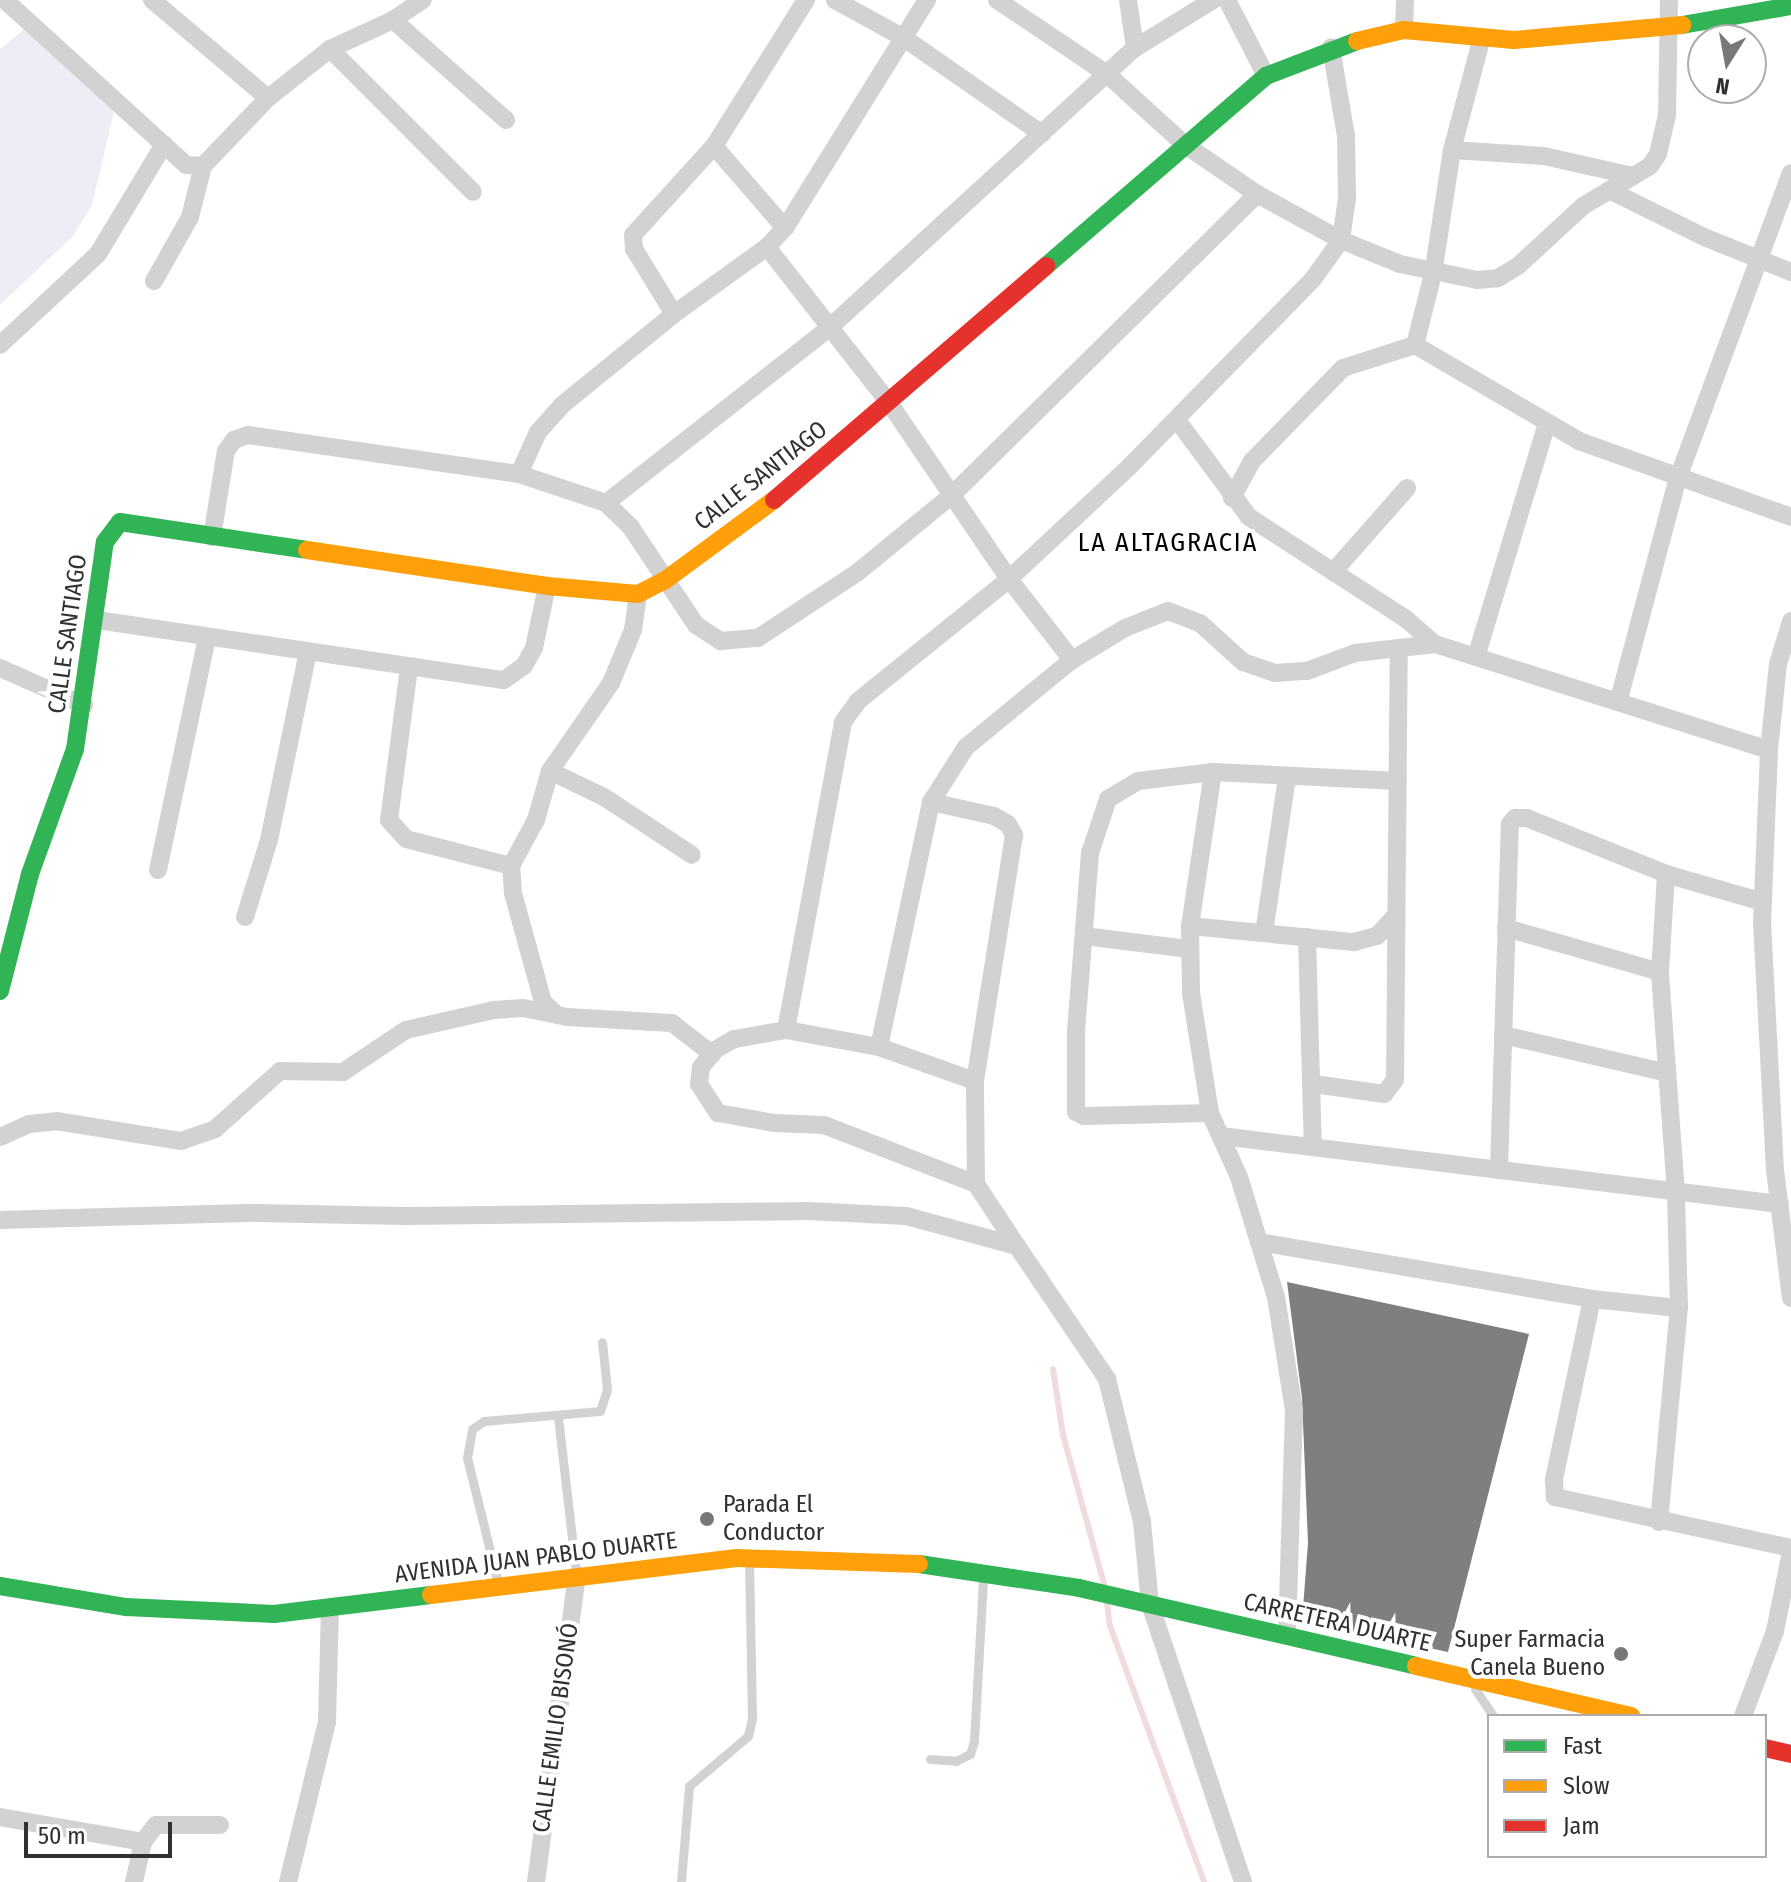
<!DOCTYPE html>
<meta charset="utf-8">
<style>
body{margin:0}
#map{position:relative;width:1791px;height:1882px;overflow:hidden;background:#fff;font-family:"Fira Sans Condensed",sans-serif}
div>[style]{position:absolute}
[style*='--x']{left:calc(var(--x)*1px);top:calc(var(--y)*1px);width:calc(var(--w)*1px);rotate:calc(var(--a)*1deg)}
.green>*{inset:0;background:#ededf5}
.stream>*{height:6px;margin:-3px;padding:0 3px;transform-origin:3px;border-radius:3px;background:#f0dbdd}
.building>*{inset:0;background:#7f7f7f}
.lane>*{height:9px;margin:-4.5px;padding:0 4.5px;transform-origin:4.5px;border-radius:4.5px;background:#d2d2d2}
.street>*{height:18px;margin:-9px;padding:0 9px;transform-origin:9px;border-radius:9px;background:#d2d2d2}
.fast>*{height:18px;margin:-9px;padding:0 9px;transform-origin:9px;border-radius:9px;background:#30b455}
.slow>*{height:18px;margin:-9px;padding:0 9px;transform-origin:9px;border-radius:9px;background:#ff9f0a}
.jam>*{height:18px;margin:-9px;padding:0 9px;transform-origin:9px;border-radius:9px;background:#e5322d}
.dots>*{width:22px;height:22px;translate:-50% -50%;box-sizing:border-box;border:4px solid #fff;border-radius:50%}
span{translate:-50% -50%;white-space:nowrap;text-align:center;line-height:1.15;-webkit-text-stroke:8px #fff;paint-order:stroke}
.street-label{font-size:24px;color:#303030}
.poi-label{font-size:24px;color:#303030}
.left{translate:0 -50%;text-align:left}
.right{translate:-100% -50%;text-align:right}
.neighbourhood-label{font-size:26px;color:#000;letter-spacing:2px}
.legend{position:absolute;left:1487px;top:1714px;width:280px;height:144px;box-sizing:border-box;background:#fff;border:2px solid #acacac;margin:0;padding:10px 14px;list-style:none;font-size:24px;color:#303030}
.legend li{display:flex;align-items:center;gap:16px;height:40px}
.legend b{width:40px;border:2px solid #acacac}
.north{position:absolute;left:1687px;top:24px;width:80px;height:80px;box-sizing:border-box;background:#fff;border:2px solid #acacac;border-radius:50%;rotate:191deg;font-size:22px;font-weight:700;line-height:32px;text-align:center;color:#303030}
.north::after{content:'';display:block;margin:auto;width:28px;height:36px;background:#787878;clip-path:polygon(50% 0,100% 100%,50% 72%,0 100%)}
.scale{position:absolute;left:24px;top:1822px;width:148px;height:36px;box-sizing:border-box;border:4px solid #303030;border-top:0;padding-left:10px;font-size:24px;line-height:28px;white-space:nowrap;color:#303030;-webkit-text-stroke:6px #fff;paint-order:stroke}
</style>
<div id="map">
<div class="green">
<i style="clip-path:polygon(34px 21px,118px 95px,92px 205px,73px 236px,0 305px,0 49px)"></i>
</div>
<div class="stream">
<i style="--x:1053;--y:1369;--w:67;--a:81.4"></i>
<i style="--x:1063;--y:1435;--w:155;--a:74.6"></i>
<i style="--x:1107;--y:1603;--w:23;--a:83"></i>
<i style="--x:1110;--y:1626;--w:273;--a:69.8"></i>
</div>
<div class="building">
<i style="clip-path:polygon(1287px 1282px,1529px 1334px,1448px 1652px,1302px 1621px,1308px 1543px,1302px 1398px)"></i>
</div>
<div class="lane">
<i style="--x:558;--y:1417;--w:156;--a:83.4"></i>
<i style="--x:498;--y:1583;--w:129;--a:-103.9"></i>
<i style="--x:467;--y:1458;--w:29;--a:-80"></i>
<i style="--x:472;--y:1429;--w:14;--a:-34"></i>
<i style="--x:484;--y:1421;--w:116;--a:-4.9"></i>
<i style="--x:600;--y:1411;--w:23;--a:-72"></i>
<i style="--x:607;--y:1389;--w:47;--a:-96.1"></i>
<i style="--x:1475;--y:1689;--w:32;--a:56"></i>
<i style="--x:930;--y:1759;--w:26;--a:4"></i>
<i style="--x:956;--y:1761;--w:16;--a:-27"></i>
<i style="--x:970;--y:1754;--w:14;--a:-73"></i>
<i style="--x:974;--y:1741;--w:163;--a:-86.8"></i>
<i style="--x:681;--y:1882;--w:96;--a:-85.2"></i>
<i style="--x:689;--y:1786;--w:77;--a:-40.3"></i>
<i style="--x:748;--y:1736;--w:18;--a:-77"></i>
<i style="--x:752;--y:1718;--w:157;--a:-91.1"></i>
</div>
<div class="street">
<i style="--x:152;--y:0;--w:152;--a:40.2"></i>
<i style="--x:835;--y:0;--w:79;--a:28.8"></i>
<i style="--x:904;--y:38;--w:168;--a:34.8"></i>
<i style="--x:997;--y:0;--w:133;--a:33.9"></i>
<i style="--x:1107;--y:74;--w:104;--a:42.3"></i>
<i style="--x:1184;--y:144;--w:88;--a:34.4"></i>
<i style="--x:1257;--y:194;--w:96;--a:28.7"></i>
<i style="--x:1341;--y:240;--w:64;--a:22.1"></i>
<i style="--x:1400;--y:264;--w:79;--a:11.7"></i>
<i style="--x:1477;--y:280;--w:21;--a:-5"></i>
<i style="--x:1498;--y:278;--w:23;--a:-31"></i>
<i style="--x:1518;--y:266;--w:88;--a:-42.7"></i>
<i style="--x:1583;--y:206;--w:78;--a:-30.8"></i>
<i style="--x:1650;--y:166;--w:14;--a:-56"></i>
<i style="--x:1658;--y:154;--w:40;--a:-77"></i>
<i style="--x:1667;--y:115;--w:115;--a:-89"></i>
<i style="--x:1128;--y:0;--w:49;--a:81.7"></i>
<i style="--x:1227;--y:0;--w:85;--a:62.8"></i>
<i style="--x:7;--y:2;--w:242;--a:42.3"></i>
<i style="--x:186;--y:165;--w:17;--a:3"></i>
<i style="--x:393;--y:20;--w:151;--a:41.5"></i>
<i style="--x:1404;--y:30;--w:30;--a:-88"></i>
<i style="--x:330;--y:49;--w:202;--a:45"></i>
<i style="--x:1452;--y:150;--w:92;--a:3.7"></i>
<i style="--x:1544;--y:156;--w:91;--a:12.7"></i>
<i style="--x:1609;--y:190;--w:106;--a:26.3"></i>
<i style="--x:1704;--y:237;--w:94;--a:21.9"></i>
<i style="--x:785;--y:228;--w:108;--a:-130.9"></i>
<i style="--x:714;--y:146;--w:173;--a:-57.8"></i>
<i style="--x:767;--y:247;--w:199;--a:51.9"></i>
<i style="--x:890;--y:404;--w:212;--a:55.8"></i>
<i style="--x:1009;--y:579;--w:103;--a:52.1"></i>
<i style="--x:154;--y:281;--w:73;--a:-60.6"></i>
<i style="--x:190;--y:217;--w:53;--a:-75.7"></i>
<i style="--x:203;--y:166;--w:94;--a:-46.3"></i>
<i style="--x:268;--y:98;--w:79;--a:-38.3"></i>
<i style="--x:330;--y:49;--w:69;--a:-24.7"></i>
<i style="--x:393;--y:20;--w:36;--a:-34"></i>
<i style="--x:674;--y:314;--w:76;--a:-121.6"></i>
<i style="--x:634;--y:249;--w:14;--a:-94"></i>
<i style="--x:633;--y:235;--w:120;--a:-47.7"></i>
<i style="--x:0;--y:345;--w:134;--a:-42.9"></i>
<i style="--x:98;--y:254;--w:128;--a:-59"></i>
<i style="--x:1415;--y:345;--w:190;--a:30.3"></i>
<i style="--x:1579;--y:441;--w:225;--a:19.7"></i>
<i style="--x:1177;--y:420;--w:121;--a:53.4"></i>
<i style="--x:1249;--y:517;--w:187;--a:33"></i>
<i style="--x:1406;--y:619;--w:38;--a:41"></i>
<i style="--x:519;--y:474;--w:46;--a:-65.7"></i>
<i style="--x:538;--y:432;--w:36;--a:-48"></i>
<i style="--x:562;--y:405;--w:144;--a:-39.1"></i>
<i style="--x:674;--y:314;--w:115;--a:-35.8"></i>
<i style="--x:767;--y:247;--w:26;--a:-47"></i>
<i style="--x:785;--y:228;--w:269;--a:-58.1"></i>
<i style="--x:1232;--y:498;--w:42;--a:-61.6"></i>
<i style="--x:1252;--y:461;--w:130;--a:-45.6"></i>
<i style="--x:1343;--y:368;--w:76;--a:-17.7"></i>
<i style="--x:1415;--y:345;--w:73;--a:-75.8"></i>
<i style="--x:1433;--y:274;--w:125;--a:-81.3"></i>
<i style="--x:1452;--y:150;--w:113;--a:-75.1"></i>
<i style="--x:606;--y:503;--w:282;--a:-38.1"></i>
<i style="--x:828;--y:329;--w:416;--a:-42.5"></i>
<i style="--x:1135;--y:48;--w:92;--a:-31.6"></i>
<i style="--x:212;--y:537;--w:87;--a:-80.8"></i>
<i style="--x:226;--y:451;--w:14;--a:-54"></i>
<i style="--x:234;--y:440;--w:15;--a:-20"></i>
<i style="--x:248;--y:435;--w:274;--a:8.2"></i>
<i style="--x:519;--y:474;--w:92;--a:18.4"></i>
<i style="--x:606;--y:503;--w:33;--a:44"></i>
<i style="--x:630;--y:526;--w:119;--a:56.3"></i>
<i style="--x:696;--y:625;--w:30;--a:33"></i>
<i style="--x:721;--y:641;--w:37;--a:-5"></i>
<i style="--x:758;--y:638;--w:120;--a:-33.4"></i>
<i style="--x:858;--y:572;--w:122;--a:-39.3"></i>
<i style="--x:952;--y:495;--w:429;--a:-44.6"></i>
<i style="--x:1333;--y:572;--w:112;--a:-48.6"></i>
<i style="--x:97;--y:620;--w:411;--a:8.4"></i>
<i style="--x:504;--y:680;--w:24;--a:-35"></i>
<i style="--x:524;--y:666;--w:21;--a:-61"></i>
<i style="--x:534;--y:648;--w:63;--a:-78.2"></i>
<i style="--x:1791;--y:621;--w:45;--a:106.8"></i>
<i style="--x:1778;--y:664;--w:86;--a:96"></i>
<i style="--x:1769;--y:750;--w:172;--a:92.3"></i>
<i style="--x:1762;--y:922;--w:248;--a:87"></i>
<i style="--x:1775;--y:1170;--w:129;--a:82.9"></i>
<i style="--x:1476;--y:657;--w:245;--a:-73.1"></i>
<i style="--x:0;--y:668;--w:92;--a:23.8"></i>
<i style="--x:409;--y:668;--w:153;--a:97.5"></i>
<i style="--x:389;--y:820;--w:25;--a:48"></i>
<i style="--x:406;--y:839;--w:108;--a:14.4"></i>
<i style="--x:1619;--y:699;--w:229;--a:-75.1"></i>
<i style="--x:1678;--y:478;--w:325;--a:-69.7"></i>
<i style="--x:550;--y:771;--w:60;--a:25.7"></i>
<i style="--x:604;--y:797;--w:105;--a:33.4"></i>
<i style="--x:1213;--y:772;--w:156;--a:98.5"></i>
<i style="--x:1190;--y:926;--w:67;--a:89.1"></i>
<i style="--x:1191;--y:993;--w:121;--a:81"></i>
<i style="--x:1210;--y:1113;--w:70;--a:65.6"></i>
<i style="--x:1239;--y:1177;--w:126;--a:72.9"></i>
<i style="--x:1276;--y:1297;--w:115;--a:81"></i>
<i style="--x:1294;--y:1411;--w:225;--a:91.8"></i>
<i style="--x:931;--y:802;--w:65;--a:12.5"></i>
<i style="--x:994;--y:816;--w:16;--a:30"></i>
<i style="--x:1008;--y:824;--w:13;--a:61"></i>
<i style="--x:1014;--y:835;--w:249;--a:99"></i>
<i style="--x:158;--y:870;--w:238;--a:-78.1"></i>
<i style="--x:245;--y:917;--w:81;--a:-72.7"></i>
<i style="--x:269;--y:840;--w:192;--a:-78.3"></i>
<i style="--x:1190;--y:926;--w:165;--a:5.6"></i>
<i style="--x:1354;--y:942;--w:24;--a:-15"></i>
<i style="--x:1377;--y:936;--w:24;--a:-48"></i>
<i style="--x:1506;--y:928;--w:160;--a:15.9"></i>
<i style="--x:1264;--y:933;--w:157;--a:-81.6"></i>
<i style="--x:1084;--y:936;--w:106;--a:7.1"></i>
<i style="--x:1307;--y:937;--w:210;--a:88.4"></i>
<i style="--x:556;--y:1014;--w:18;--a:-137"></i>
<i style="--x:543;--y:1002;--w:113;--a:-105.4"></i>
<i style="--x:513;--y:893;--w:27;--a:-94"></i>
<i style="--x:511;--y:866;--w:52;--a:-61.5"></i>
<i style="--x:536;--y:820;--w:51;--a:-74.1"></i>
<i style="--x:550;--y:771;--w:107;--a:-55.3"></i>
<i style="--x:611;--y:683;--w:57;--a:-67.5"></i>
<i style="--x:633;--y:630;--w:36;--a:-82"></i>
<i style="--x:786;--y:1030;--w:53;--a:170.2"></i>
<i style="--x:734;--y:1039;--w:22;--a:150"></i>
<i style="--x:715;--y:1050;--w:22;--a:129"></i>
<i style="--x:701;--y:1067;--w:17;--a:97"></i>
<i style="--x:699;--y:1084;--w:35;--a:57"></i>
<i style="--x:718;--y:1113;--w:57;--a:10.1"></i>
<i style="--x:774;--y:1123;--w:50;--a:2.3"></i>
<i style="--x:824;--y:1125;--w:163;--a:21.2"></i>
<i style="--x:1503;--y:1035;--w:168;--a:13"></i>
<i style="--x:879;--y:1047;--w:95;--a:-169.6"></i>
<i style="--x:786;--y:1030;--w:313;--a:-79.5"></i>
<i style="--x:843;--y:722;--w:26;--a:-54"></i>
<i style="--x:858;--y:701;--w:194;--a:-38.9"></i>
<i style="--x:1009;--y:579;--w:166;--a:-43"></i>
<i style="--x:1130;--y:466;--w:262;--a:-45.6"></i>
<i style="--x:1313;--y:279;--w:48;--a:-54.3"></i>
<i style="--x:1341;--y:240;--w:42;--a:-81.9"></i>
<i style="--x:1347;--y:198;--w:62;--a:-90.9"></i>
<i style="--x:1346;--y:136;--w:90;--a:-99.6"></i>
<i style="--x:1314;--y:1084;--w:71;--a:8.1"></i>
<i style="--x:1384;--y:1094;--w:18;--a:-52"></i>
<i style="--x:1395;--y:1080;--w:432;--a:-89.5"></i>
<i style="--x:1210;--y:1113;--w:126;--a:178.6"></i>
<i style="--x:1084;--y:1116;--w:9;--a:-153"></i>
<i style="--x:1076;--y:1112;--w:81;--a:-90"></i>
<i style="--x:1076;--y:1031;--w:179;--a:-85.5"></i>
<i style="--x:1090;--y:853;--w:57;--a:-71.6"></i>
<i style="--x:1108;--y:799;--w:35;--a:-31"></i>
<i style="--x:1138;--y:781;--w:76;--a:-6.8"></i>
<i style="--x:1213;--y:772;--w:185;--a:2.8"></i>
<i style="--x:1221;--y:1136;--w:563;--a:6.94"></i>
<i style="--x:0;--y:1137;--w:32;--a:-24"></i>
<i style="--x:29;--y:1124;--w:27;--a:-6"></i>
<i style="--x:56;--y:1121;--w:127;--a:9.1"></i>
<i style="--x:181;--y:1141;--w:36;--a:-19"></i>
<i style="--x:215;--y:1129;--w:87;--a:-41.7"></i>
<i style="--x:280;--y:1071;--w:63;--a:0.9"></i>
<i style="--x:343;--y:1072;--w:76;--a:-33.7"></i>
<i style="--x:406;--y:1030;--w:90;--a:-12.8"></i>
<i style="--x:494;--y:1010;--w:29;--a:-4"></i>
<i style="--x:523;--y:1008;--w:45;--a:11.6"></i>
<i style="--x:567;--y:1017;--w:105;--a:3.3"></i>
<i style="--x:672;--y:1023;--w:51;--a:37.8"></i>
<i style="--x:1499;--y:1170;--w:346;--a:-88.2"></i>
<i style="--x:1510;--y:824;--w:8;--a:-50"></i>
<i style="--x:1515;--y:818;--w:12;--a:0"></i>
<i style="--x:1527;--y:818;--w:150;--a:21.9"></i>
<i style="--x:1666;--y:874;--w:101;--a:16.1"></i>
<i style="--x:0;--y:1220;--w:256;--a:-1.6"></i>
<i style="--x:256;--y:1213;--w:149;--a:1.2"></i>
<i style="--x:405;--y:1216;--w:403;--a:-0.7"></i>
<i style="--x:808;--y:1211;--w:98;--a:2.9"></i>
<i style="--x:906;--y:1216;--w:115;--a:15.1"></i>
<i style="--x:1017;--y:1246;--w:161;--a:55.9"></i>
<i style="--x:1107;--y:1379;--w:147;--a:76.2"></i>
<i style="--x:1142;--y:1522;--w:82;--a:84.4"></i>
<i style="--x:1150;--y:1604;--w:293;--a:71.5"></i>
<i style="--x:1259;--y:1242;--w:338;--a:9.7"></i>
<i style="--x:1592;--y:1299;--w:87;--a:5.9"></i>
<i style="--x:1017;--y:1246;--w:74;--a:-123.5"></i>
<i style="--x:976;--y:1184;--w:103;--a:-90.6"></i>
<i style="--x:975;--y:1081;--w:102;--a:-160.5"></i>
<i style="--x:879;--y:1047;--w:250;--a:-78"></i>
<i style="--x:931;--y:802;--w:65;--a:-57.5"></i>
<i style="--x:966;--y:747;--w:137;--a:-39.4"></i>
<i style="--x:1072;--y:660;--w:62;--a:-31.1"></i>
<i style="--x:1125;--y:628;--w:46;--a:-21.6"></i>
<i style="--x:1168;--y:611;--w:34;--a:21"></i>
<i style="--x:1200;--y:623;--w:58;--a:42.2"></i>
<i style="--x:1243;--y:662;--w:34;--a:19"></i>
<i style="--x:1275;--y:673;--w:32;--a:-4"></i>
<i style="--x:1307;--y:671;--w:51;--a:-20.6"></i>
<i style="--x:1355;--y:653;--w:81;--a:-6.4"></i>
<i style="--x:1435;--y:644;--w:350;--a:17.6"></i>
<i style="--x:1592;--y:1299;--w:185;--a:101.9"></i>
<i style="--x:1554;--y:1480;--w:17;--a:87"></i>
<i style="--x:1555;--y:1497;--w:241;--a:12.2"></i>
<i style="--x:1659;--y:1522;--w:215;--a:-84.7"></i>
<i style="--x:1679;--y:1308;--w:116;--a:-91.5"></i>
<i style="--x:1676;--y:1192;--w:221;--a:-94.2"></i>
<i style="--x:1660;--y:972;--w:98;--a:-86.5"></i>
<i style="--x:1743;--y:1716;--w:91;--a:-69.4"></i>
<i style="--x:1775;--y:1631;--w:81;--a:-78.6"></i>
<i style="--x:0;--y:1817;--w:145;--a:9.9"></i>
<i style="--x:134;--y:1882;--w:41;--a:-77.3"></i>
<i style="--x:143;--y:1842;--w:21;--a:-53"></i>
<i style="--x:156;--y:1825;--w:64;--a:0"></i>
<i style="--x:288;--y:1882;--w:165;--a:-76.3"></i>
<i style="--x:327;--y:1722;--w:113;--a:-88.5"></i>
<i style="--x:536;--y:1882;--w:310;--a:-82.4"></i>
</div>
<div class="fast">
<i style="--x:1682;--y:25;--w:111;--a:-9.9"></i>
<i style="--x:1046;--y:266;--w:291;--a:-40.8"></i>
<i style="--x:1266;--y:76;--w:97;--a:-21"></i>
<i style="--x:0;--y:991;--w:121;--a:-75.6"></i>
<i style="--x:30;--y:874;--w:133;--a:-70.2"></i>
<i style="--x:75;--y:749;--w:209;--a:-81.8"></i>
<i style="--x:105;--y:542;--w:25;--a:-53"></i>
<i style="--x:120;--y:522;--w:189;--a:8.5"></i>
<i style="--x:919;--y:1564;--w:162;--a:8.5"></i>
<i style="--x:1079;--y:1588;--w:346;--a:13"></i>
<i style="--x:0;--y:1586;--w:128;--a:9.5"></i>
<i style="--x:126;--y:1607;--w:148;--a:2.7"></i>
<i style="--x:274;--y:1614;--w:158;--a:-6.9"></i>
</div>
<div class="slow">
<i style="--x:1357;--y:41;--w:48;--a:-13.2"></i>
<i style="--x:1404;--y:30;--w:110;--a:5.2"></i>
<i style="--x:1514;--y:40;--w:169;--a:-5.1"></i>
<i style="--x:307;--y:550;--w:243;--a:8.5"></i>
<i style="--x:547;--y:586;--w:91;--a:5"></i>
<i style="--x:638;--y:594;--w:29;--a:-27"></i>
<i style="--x:664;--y:581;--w:137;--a:-36.4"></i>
<i style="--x:431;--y:1595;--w:308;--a:-6.9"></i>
<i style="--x:737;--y:1558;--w:182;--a:1.9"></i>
<i style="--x:1416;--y:1666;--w:221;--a:13.1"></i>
</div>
<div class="jam">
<i style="--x:774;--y:500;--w:359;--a:-40.7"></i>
<i style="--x:1765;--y:1748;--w:27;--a:13"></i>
</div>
<div class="dots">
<i style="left:707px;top:1519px;background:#787878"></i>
<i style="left:1621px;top:1654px;background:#787878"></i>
</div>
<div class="street-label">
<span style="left:761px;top:476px;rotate:-38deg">CALLE SANTIAGO</span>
<span style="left:68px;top:634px;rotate:-82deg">CALLE SANTIAGO</span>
<span style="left:536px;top:1558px;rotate:-7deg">AVENIDA JUAN PABLO DUARTE</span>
<span style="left:1337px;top:1623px;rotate:13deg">CARRETERA DUARTE</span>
<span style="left:556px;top:1728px;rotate:-82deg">CALLE EMILIO BISONÓ</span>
</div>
<div class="poi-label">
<span class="left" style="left:723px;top:1519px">Parada El<br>Conductor</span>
<span class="right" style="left:1605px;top:1654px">Super Farmacia<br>Canela Bueno</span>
</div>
<div class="neighbourhood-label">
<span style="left:1168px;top:543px">LA ALTAGRACIA</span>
</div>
<ul class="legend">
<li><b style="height:10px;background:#30b455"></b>Fast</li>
<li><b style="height:10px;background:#ff9f0a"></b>Slow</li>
<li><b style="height:10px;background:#e5322d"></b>Jam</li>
</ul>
<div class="north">N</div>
<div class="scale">50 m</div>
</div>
